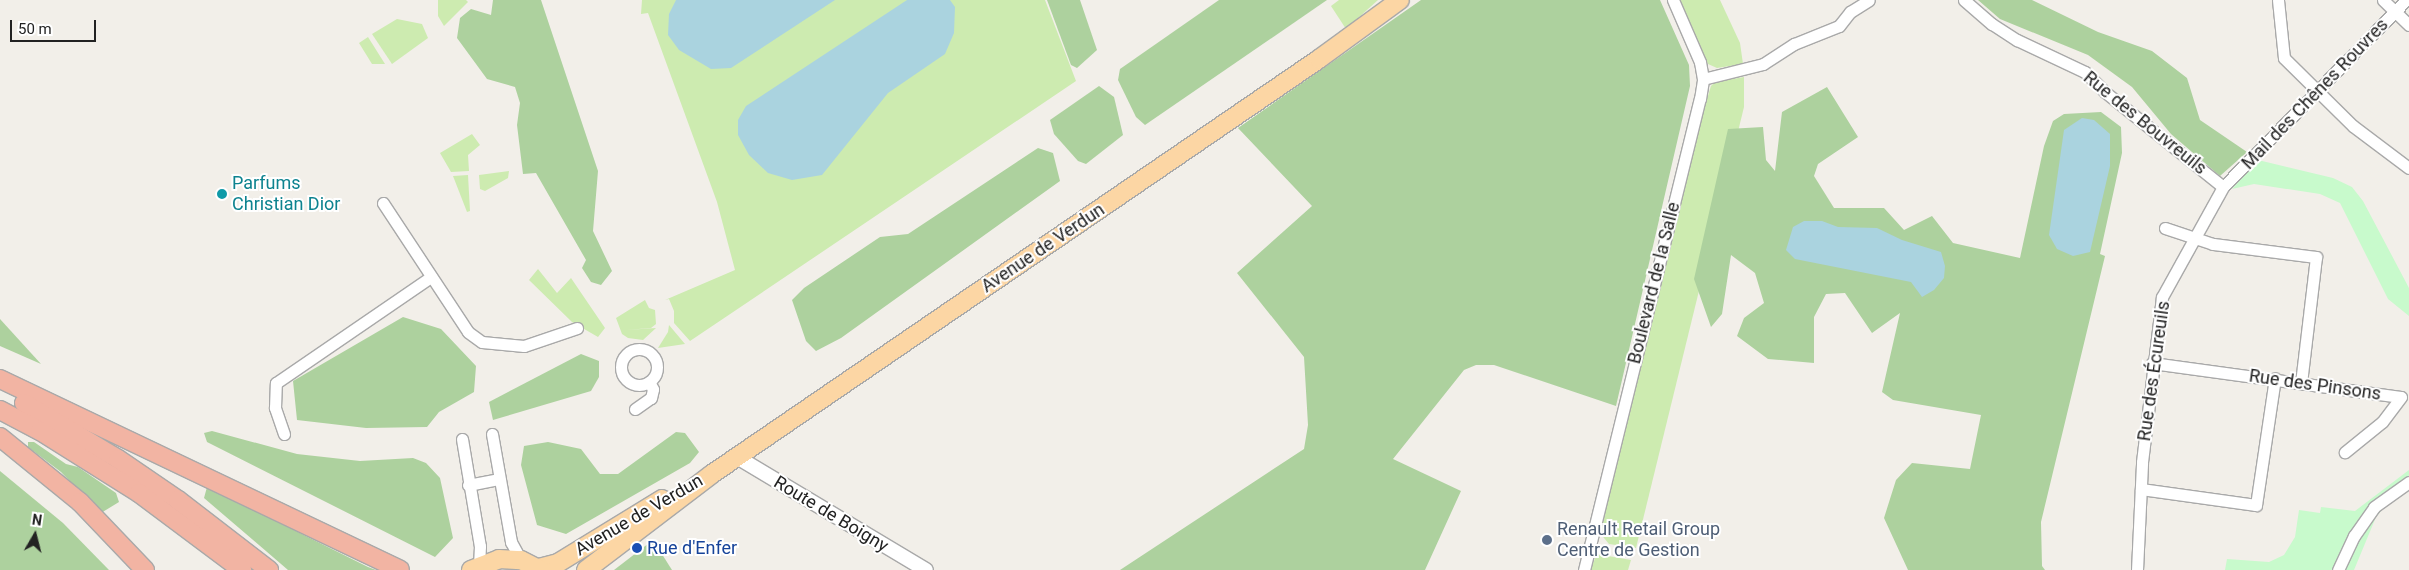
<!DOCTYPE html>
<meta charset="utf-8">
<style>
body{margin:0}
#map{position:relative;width:2409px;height:570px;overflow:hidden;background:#f2efe9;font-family:Roboto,sans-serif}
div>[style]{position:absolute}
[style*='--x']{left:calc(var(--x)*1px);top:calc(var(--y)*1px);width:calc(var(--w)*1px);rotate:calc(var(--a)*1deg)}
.grass>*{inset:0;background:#cdebb0}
.forest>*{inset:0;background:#add19e}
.park>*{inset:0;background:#c8facc}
.water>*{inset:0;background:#aad3df}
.roads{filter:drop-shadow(1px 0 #a9a9a9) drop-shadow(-1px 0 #a9a9a9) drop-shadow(0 1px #a9a9a9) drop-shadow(0 -1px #a9a9a9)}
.minor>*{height:11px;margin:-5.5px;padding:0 5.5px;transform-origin:5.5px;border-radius:5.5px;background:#fff}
.minor>.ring{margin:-5.5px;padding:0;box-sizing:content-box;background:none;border:11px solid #fff;border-radius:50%}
.tertiary>*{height:14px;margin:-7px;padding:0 7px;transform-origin:7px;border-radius:7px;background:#fff}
.primary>*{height:18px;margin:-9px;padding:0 9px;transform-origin:9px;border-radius:9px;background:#fcd6a4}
.trunk>*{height:18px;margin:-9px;padding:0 9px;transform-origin:9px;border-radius:9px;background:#f2b4a3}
.dots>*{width:14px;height:14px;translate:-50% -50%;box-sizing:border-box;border:2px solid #fff;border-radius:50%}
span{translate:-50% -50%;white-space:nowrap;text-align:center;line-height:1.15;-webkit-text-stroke:4px #fff;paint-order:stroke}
.street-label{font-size:18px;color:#222}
.culture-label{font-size:18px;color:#0d838f}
.left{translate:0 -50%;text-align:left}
.service-label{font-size:18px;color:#4e5e75}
.transit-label{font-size:18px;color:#164399}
.north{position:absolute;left:10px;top:510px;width:50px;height:50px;-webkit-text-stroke:4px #fff;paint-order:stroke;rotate:8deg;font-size:14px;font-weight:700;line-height:20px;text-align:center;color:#222}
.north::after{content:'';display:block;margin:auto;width:18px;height:22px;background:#222;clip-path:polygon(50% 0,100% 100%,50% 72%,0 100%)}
.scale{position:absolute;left:10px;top:20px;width:86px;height:22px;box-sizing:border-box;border:2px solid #222;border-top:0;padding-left:6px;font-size:15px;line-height:18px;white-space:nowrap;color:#222;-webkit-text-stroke:4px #fff;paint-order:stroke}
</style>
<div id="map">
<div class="grass">
<i style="clip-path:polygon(438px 0,466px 0,468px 2px,444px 26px,438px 16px)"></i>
<i style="clip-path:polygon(642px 0,1045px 0,1076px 81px,690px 341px,674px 323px,674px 311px,669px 299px,665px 300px,735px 270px,717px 202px,648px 13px,641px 14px)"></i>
<i style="clip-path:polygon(1339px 0,1378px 0,1346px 29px,1331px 6px)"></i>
<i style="clip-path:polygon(1677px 0,1720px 0,1740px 43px,1743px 64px,1717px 68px,1708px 64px)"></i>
<i style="clip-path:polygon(397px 19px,422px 24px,428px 38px,392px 64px,372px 34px)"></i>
<i style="clip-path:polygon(368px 37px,385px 64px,372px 64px,359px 43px)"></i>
<i style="clip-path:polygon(1744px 77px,1744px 107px,1636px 548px,1609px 544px,1599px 532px,1695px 137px,1711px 86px,1715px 82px)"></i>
<i style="clip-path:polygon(472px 134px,480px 145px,468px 155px,469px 171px,451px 172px,440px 153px)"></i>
<i style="clip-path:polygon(509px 171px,508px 178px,485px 191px,480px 189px,479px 175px)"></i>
<i style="clip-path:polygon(468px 175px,470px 211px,467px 212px,453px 176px)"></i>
<i style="clip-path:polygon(538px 269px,557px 293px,571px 278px,605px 328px,598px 337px,572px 322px,529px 280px)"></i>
<i style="clip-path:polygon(645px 300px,649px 308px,655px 310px,656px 324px,651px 328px,626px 330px,656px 328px,643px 340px,628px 338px,622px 334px,616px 318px)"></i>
<i style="clip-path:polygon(669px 325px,685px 344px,658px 348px,668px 332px)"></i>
<i style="clip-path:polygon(1597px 554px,1631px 560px,1628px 570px,1590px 570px)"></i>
</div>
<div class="forest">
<i style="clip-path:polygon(493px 0,541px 0,598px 171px,593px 231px,612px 271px,601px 285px,591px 282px,582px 268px,586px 260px,536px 173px,523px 174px,517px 125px,520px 103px,515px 87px,487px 79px,457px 38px,460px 18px,471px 9px,491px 15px)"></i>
<i style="clip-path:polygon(1047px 0,1080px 0,1097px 50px,1077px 68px,1071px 65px)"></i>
<i style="clip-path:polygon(1219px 0,1327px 0,1145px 125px,1136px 117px,1118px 80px,1120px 69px)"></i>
<i style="clip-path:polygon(1421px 0,1660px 0,1689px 65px,1690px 86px,1616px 406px,1494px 365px,1476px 365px,1464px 370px,1393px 459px,1461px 491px,1425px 570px,1120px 570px,1304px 449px,1308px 425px,1304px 357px,1237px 273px,1312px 206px,1238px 128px)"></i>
<i style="clip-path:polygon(1978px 0,2032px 0,2098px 32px,2152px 51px,2187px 78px,2200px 120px,2247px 152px,2220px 176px,2171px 134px,2132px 87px,2088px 55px,2000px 19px)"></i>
<i style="clip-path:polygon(1099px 86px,1114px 97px,1123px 135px,1086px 164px,1078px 161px,1054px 134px,1050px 120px)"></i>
<i style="clip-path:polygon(1827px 87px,1858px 137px,1818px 164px,1814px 176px,1834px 208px,1884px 208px,1904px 230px,1932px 216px,1953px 243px,2020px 258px,2044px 146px,2053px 121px,2064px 114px,2101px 112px,2121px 127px,2122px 153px,2100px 254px,2105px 256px,2041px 522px,2042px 566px,2045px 570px,1908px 570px,1884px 518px,1896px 480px,1912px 463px,1970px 469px,1981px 415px,1893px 400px,1882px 392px,1900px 313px,1872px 333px,1845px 293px,1826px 294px,1814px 317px,1814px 363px,1768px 359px,1737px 336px,1744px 318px,1764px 303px,1755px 273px,1731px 255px,1722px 314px,1711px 327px,1694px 279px,1728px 129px,1763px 127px,1766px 160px,1775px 171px,1782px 112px)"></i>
<i style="clip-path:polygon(1038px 148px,1053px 153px,1060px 181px,841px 338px,816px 351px,806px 341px,792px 300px,804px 288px,880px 237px,908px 234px)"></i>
<i style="clip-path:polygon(403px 317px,441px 329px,476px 366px,474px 392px,439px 412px,427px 427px,366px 428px,297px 420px,293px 381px)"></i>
<i style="clip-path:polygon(0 319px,41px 364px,0 346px)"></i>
<i style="clip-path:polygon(581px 354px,599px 361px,599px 377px,591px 391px,493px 420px,489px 402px)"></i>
<i style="clip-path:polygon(212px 431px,297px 454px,360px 461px,413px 458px,426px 463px,440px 478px,453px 538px,435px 557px,207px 442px,204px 433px)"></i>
<i style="clip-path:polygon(676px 432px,685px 433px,699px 452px,690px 463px,566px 534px,537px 525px,521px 465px,524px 446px,548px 442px,581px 449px,600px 474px,618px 474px)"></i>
<i style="clip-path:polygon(28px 442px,34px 442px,66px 464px,78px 467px,116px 493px,119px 502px,101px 513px,61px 472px,28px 447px)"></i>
<i style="clip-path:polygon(0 471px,63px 523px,109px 570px,0 570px)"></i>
<i style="clip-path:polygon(207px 487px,368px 567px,376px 570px,288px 570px,204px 498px)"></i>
<i style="clip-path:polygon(653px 540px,672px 570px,614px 570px)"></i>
</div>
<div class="park">
<i style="clip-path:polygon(2258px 160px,2333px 178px,2352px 187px,2363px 201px,2409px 288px,2409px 316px,2388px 299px,2340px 203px,2320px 194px,2254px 184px,2232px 189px)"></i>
<i style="clip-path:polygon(2409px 470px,2409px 489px,2389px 502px,2376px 517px,2354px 570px,2225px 570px,2227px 559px,2269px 562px,2284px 555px,2295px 537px,2299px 510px,2320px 513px,2321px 507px,2355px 511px)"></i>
</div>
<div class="water">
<i style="clip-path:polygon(676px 0,835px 0,731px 68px,711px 69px,679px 50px,668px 35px,669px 14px)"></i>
<i style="clip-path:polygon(907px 0,950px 0,955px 7px,954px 33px,945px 54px,888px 93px,822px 175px,792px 180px,768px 173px,749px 155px,738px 135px,738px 120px,746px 106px)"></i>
<i style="clip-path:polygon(2082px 118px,2094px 120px,2110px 134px,2110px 166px,2090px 252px,2073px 256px,2057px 249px,2049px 235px,2064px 130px)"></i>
<i style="clip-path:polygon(1804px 221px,1822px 221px,1838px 227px,1877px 228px,1902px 240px,1941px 252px,1945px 266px,1944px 278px,1934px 290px,1922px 297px,1911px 282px,1795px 259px,1786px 250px,1793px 227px)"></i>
</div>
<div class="roads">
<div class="minor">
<i style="--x:1964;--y:0;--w:37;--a:41"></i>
<i style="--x:1992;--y:24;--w:30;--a:33"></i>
<i style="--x:2017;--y:40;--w:75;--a:25.2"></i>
<i style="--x:2085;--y:72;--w:28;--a:45"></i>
<i style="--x:2105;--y:92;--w:151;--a:38.8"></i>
<i style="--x:2278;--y:0;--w:58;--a:84.1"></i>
<i style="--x:2284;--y:58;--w:97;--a:44.6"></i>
<i style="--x:2353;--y:126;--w:70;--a:36.9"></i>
<i style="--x:2383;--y:0;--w:36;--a:44"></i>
<i style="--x:1703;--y:79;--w:62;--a:-14"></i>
<i style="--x:1763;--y:64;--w:37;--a:-33"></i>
<i style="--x:1794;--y:44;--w:48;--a:-21.8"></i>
<i style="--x:1839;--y:26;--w:18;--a:-52"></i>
<i style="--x:1850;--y:12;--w:22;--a:-32"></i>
<i style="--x:383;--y:203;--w:154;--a:56.6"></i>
<i style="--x:468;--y:332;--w:17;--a:36"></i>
<i style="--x:482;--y:342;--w:42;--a:5.4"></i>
<i style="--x:524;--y:346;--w:56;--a:-18.8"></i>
<i style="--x:2165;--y:228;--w:51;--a:18.4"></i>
<i style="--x:2213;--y:244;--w:104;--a:7.2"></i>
<i style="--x:2316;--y:257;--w:126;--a:96.8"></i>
<i class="ring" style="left:621px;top:349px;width:25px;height:25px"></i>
<i style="--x:2152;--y:363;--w:251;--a:7.8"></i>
<i style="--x:2401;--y:397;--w:31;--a:127"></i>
<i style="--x:2382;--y:422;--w:48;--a:141"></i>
<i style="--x:635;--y:409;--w:19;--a:-35"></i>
<i style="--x:651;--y:398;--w:9;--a:-77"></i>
<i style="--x:653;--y:389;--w:8;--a:-120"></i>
<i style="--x:284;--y:434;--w:28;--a:-109"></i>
<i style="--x:275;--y:408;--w:25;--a:-88"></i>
<i style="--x:276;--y:383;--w:188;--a:-34.4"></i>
<i style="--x:492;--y:434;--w:110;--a:80"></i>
<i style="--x:511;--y:542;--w:21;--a:61"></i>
<i style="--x:462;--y:439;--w:109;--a:80.5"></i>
<i style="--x:480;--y:546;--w:19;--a:93"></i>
<i style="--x:468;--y:485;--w:32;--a:-11"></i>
<i style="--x:2141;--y:489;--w:116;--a:7.9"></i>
<i style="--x:2256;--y:505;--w:128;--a:-81.5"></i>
<i style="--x:1584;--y:570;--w:485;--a:-76.2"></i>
<i style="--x:1700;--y:99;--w:20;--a:-81"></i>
<i style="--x:1703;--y:79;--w:17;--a:-100"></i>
<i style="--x:1700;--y:62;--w:68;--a:-113.5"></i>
<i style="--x:2137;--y:570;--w:108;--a:-87.3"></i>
<i style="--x:2142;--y:462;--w:166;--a:-83.1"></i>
<i style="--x:2162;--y:297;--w:126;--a:-61"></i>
<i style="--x:2223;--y:187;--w:262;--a:-45.6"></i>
<i style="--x:2338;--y:570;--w:38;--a:-65"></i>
<i style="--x:2354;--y:536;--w:35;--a:-55"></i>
<i style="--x:2374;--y:507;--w:43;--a:-35.5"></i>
</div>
<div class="tertiary">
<i style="--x:737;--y:457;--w:220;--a:30.9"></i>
</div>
<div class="primary">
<i style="--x:539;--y:568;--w:20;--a:-15"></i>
<i style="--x:558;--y:563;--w:122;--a:-31.6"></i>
<i style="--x:471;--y:570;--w:30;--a:-21"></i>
<i style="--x:499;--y:559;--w:22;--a:3"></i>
<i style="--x:521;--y:560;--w:22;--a:27"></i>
<i style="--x:586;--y:570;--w:158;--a:-37.3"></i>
<i style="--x:712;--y:474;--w:735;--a:-34.36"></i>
<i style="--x:1319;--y:59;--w:100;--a:-36.1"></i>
</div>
<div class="trunk">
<i style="--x:0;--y:379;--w:443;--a:25.5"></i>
<i style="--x:24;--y:403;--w:109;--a:30.8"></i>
<i style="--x:118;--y:459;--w:73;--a:34.3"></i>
<i style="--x:178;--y:500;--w:115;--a:37.6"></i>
<i style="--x:0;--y:410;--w:45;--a:27.7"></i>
<i style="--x:40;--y:431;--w:117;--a:32.1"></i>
<i style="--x:139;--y:493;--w:129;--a:36.8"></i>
<i style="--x:0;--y:437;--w:103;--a:39.1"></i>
<i style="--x:80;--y:502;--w:94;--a:46.3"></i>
</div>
</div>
<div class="dots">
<i style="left:222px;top:194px;background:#0f9aa8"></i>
<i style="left:1547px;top:540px;background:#5c6f8a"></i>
<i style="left:637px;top:548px;background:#1a4fb4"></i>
</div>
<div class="street-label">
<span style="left:2315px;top:94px;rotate:-46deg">Mail des Chênes Rouvres</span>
<span style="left:2145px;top:123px;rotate:39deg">Rue des Bouvreuils</span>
<span style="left:1043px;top:248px;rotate:-34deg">Avenue de Verdun</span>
<span style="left:1654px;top:283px;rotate:-76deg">Boulevard de la Salle</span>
<span style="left:2154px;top:371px;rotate:-82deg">Rue des Écureuils</span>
<span style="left:2315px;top:385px;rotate:8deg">Rue des Pinsons</span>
<span style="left:831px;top:514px;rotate:31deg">Route de Boigny</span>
<span style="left:639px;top:515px;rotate:-30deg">Avenue de Verdun</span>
</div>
<div class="culture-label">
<span class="left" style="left:232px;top:194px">Parfums<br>Christian Dior</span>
</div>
<div class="service-label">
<span class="left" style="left:1557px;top:540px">Renault Retail Group<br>Centre de Gestion</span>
</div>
<div class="transit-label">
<span class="left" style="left:647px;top:548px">Rue d'Enfer</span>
</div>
<div class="north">N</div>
<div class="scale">50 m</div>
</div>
